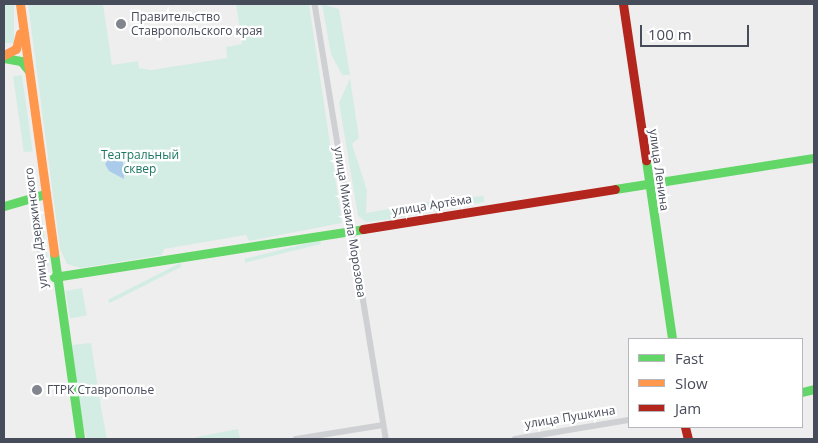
<!DOCTYPE html>
<meta charset="utf-8">
<style>
body{margin:0}
#map{position:relative;width:818px;height:443px;overflow:hidden;background:#efeeee;font-family:"Open Sans",sans-serif}
div>[style]{position:absolute}
[style*='--x']{left:calc(var(--x)*1px);top:calc(var(--y)*1px);width:calc(var(--w)*1px);rotate:calc(var(--a)*1deg)}
.green>*{inset:0;background:#d4ede4;transform-origin:0 0}
.water>*{inset:0;background:#aacbe9}
.street>*{height:5.5px;margin:-2.75px;padding:0 2.75px;transform-origin:2.75px;border-radius:2.75px;background:#cfd0d4}
.fast>*{height:9px;margin:-4.5px;padding:0 4.5px;transform-origin:4.5px;border-radius:4.5px;background:#63d668}
.slow>*{height:9px;margin:-4.5px;padding:0 4.5px;transform-origin:4.5px;border-radius:4.5px;background:#ff974d}
.jam>*{height:9px;margin:-4.5px;padding:0 4.5px;transform-origin:4.5px;border-radius:4.5px;background:#b3261e}
.dots>*{width:14px;height:14px;translate:-50% -50%;box-sizing:border-box;border:2px solid #fff;border-radius:50%}
span{translate:-50% -50%;white-space:nowrap;text-align:center;line-height:1.15;-webkit-text-stroke:4.5px #fff;paint-order:stroke}
.poi-label{font-size:12px;color:#474c5a}
.left{translate:0 -50%;text-align:left}
.park-label{font-size:12px;color:#1b7761}
.street-label{font-size:12px;color:#474c5a}
.frame{position:absolute;inset:0;border:5px solid #474c5a;pointer-events:none}
.legend{position:absolute;left:628px;top:338px;width:175px;height:90px;box-sizing:border-box;background:#fff;border:1px solid #b5b7bd;margin:0;padding:6px 9px;list-style:none;font-size:15px;color:#474c5a}
.legend li{display:flex;align-items:center;gap:10px;height:25px}
.legend b{width:25px;border:1px solid #b5b7bd}
.scale{position:absolute;left:640px;top:25px;width:109px;height:22px;box-sizing:border-box;border:2px solid #474c5a;border-top:0;padding-left:6px;font-size:15px;line-height:18px;white-space:nowrap;color:#474c5a;-webkit-text-stroke:4px #fff;paint-order:stroke}
</style>
<div id="map">
<div class="green">
<i style="left:5px;top:4px;width:9px;height:39px"></i>
<i style="clip-path:polygon(28px 4px,103px 4px,112px 65px,138px 61px,139px 68px,151px 70px,227px 58px,226px 47px,242px 44px,236px 4px,309px 4px,342px 223px,249px 241px,246px 235px,164px 249px,162px 255px,81px 268px,67px 264px,60px 249px)"></i>
<i style="clip-path:polygon(322px 4px,339px 9px,350px 75px,342px 75px,331px 54px)"></i>
<i style="left:22px;top:75px;width:77px;height:9px;rotate:82deg"></i>
<i style="clip-path:polygon(350px 78px,359px 138px,352px 144px,367px 190px,366px 213px,444px 199px,484px 196px,484px 202px,392px 219px,366px 222px,358px 216px,339px 103px)"></i>
<i style="clip-path:polygon(33px 168px,36px 186px,28px 191px,26px 171px)"></i>
<i style="clip-path:polygon(31px 205px,40px 207px,49px 266px,39px 265px)"></i>
<i style="left:320px;top:240px;width:4px;height:78px;rotate:76deg"></i>
<i style="left:180px;top:263px;width:4px;height:81px;rotate:63deg"></i>
<i style="left:82px;top:288px;width:28px;height:17px;rotate:80deg"></i>
<i style="clip-path:polygon(91px 343px,101px 407px,107px 439px,87px 439px,81px 419px,72px 345px)"></i>
<i style="clip-path:polygon(238px 429px,240px 438px,196px 439px,196px 437px)"></i>
</div>
<div class="water">
<i style="clip-path:polygon(111px 156px,123px 162px,124px 179px,109px 171px,105px 164px)"></i>
</div>
<div class="street">
<i style="--x:315;--y:4;--w:441;--a:80.7"></i>
<i style="--x:296;--y:439;--w:88;--a:-9.1"></i>
<i style="--x:515;--y:439;--w:116;--a:-9.5"></i>
</div>
<div class="fast">
<i style="--x:4;--y:58;--w:17;--a:10"></i>
<i style="--x:21;--y:61;--w:13;--a:51"></i>
<i style="--x:646;--y:160;--w:181;--a:81.7"></i>
<i style="--x:615;--y:189;--w:201;--a:-8.9"></i>
<i style="--x:4;--y:206;--w:43;--a:-16.3"></i>
<i style="--x:54;--y:253;--w:188;--a:82"></i>
<i style="--x:54;--y:277;--w:313;--a:-8.8"></i>
<i style="--x:802;--y:392;--w:12;--a:-14"></i>
</div>
<div class="slow">
<i style="--x:20;--y:4;--w:251;--a:82.2"></i>
<i style="--x:4;--y:55;--w:13;--a:-27"></i>
<i style="--x:16;--y:49;--w:16;--a:-76"></i>
</div>
<div class="jam">
<i style="--x:623;--y:4;--w:158;--a:81.6"></i>
<i style="--x:363;--y:229;--w:255;--a:-9"></i>
<i style="--x:685;--y:427;--w:12;--a:76"></i>
</div>
<div class="dots">
<i style="left:121px;top:24px;background:#82858e"></i>
<i style="left:37px;top:390px;background:#82858e"></i>
</div>
<div class="poi-label">
<span class="left" style="left:131px;top:24px">Правительство<br>Ставропольского края</span>
<span class="left" style="left:47px;top:390px">ГТРК Ставрополье</span>
</div>
<div class="park-label">
<span style="left:140px;top:162px">Театральный<br>сквер</span>
</div>
<div class="street-label">
<span style="left:659px;top:170px;rotate:82deg">улица Ленина</span>
<span style="left:432px;top:205px;rotate:-9deg">улица Артёма</span>
<span style="left:350px;top:222px;rotate:81deg">улица Михаила Морозова</span>
<span style="left:36px;top:228px;rotate:-97deg">улица Дзержинского</span>
<span style="left:570px;top:417px;rotate:-9deg">улица Пушкина</span>
</div>
<div class="frame"></div>
<ul class="legend">
<li><b style="height:6px;background:#63d668"></b>Fast</li>
<li><b style="height:6px;background:#ff974d"></b>Slow</li>
<li><b style="height:6px;background:#b3261e"></b>Jam</li>
</ul>
<div class="scale">100 m</div>
</div>
